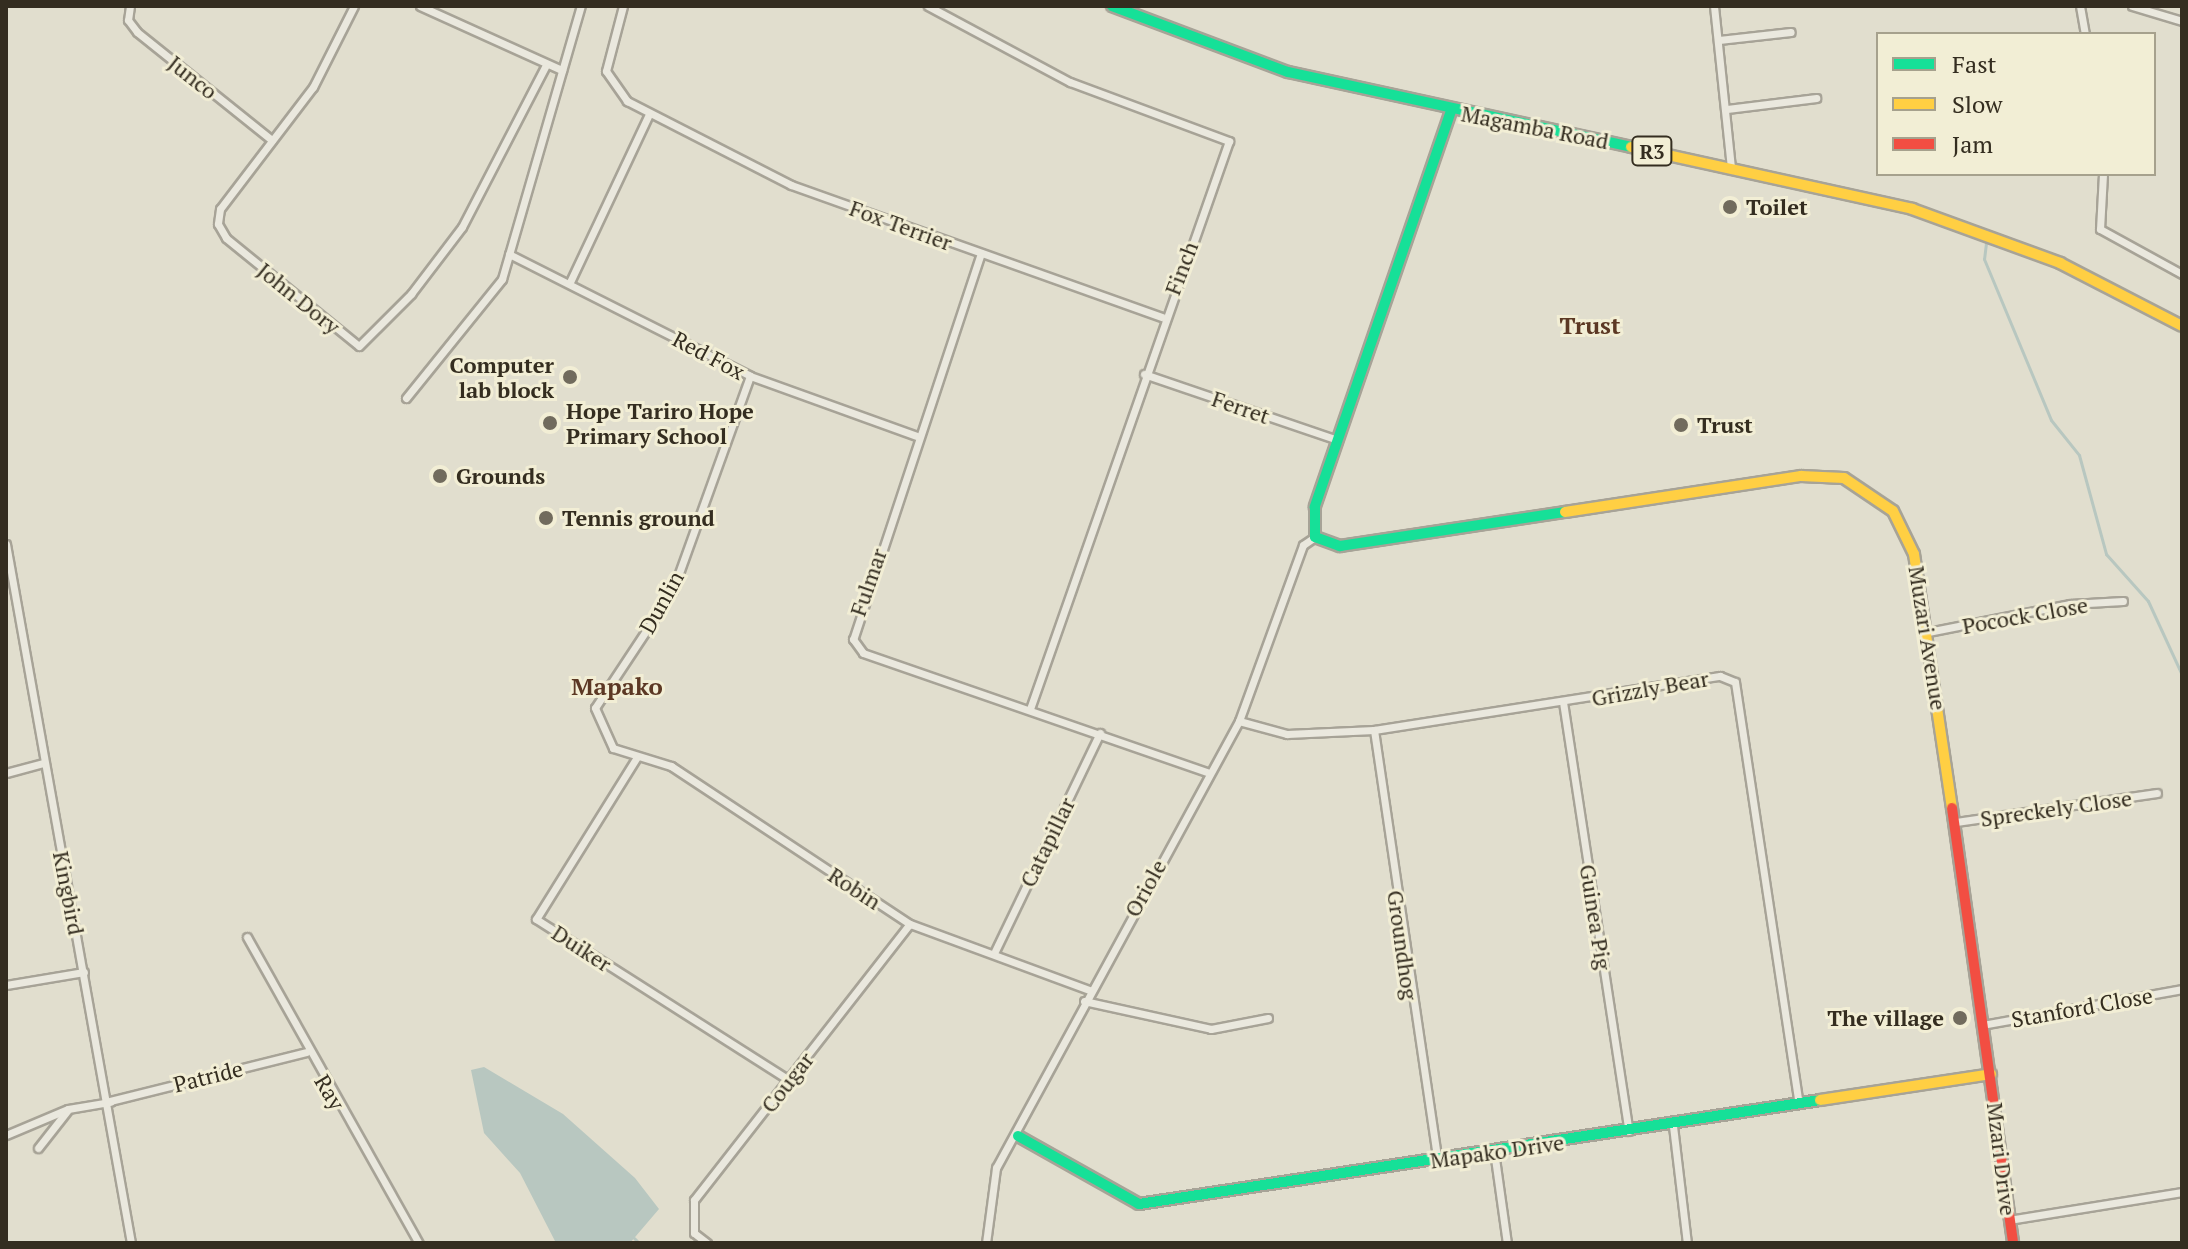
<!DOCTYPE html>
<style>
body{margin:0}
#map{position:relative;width:2188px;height:1249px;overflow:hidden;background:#e1dece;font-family:"PT Serif",serif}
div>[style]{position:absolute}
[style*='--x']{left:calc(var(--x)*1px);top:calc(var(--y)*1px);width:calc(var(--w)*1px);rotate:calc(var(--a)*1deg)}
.water>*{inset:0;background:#b8c7c0}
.stream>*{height:3px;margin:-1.5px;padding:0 1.5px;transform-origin:1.5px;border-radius:1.5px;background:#b8c7c0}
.roads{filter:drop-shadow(2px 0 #a7a397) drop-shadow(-2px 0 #a7a397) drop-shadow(0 2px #a7a397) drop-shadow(0 -2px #a7a397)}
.street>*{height:7px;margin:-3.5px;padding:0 3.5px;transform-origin:3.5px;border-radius:3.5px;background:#eae8de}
.fast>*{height:10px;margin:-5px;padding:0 5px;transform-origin:5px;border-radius:5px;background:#16e098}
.slow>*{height:10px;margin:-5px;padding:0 5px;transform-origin:5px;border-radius:5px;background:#ffcf43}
.jam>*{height:10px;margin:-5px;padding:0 5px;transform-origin:5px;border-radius:5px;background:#f24e42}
.dots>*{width:22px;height:22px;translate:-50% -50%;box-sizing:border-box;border:4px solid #f2eed5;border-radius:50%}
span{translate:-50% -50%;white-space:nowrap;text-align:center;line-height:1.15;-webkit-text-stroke:6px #f2eed5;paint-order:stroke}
.shield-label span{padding:2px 6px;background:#f2eed5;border:2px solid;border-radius:6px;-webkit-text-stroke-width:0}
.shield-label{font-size:20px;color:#342d20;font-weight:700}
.street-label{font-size:22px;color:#342d20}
.poi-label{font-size:22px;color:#342d20;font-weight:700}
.left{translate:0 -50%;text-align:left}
.right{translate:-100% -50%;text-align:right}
.neighbourhood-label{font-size:24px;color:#5c3824;font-weight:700}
.frame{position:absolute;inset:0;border:8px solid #342d20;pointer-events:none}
.legend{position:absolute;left:1876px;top:32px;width:280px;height:144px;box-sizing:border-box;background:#f2eed5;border:2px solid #a6a18d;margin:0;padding:10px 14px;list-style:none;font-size:24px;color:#342d20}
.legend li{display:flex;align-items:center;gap:16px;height:40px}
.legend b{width:40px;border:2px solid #a6a18d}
</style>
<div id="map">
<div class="water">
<i style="clip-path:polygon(484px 1067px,563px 1114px,635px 1178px,659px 1209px,630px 1243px,556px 1243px,520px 1173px,484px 1133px,471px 1070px)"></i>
</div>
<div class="stream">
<i style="--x:1986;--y:243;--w:16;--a:97"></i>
<i style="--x:1984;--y:259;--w:174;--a:67.4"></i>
<i style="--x:2051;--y:420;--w:45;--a:51.3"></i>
<i style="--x:2079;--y:455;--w:103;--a:74.7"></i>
<i style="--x:2106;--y:554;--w:63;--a:48.2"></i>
<i style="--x:2148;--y:601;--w:81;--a:65.3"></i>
<i style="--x:634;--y:1238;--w:7;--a:45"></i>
</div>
<div class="roads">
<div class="street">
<i style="--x:130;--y:6;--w:14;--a:98"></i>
<i style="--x:128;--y:20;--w:15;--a:53"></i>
<i style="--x:137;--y:32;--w:173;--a:38.7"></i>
<i style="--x:354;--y:6;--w:91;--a:116.8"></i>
<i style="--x:313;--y:87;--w:153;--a:127.3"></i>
<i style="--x:220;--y:209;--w:15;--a:98"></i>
<i style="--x:218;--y:224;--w:16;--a:60"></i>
<i style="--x:226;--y:238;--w:171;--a:39.1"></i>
<i style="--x:359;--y:346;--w:74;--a:-45"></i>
<i style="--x:411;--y:294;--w:84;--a:-52.7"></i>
<i style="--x:462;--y:227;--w:182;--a:-62.6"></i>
<i style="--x:420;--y:6;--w:156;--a:24.3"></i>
<i style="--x:623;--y:6;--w:67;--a:104.7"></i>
<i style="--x:606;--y:71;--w:37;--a:55"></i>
<i style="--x:627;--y:101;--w:184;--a:27.1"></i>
<i style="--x:791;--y:185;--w:394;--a:19.6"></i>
<i style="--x:928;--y:6;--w:161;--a:28.2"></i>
<i style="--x:1070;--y:82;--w:170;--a:20.4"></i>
<i style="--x:1229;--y:141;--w:602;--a:109.31"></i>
<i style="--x:1714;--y:6;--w:162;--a:84"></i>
<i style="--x:2080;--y:6;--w:28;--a:80"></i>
<i style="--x:2132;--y:6;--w:52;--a:16.7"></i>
<i style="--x:1719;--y:40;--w:72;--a:-6.3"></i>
<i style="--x:1727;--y:109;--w:90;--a:-7"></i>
<i style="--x:2103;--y:174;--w:55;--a:93.1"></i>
<i style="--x:2100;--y:229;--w:94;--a:28.8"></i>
<i style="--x:981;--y:253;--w:407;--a:108.3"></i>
<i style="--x:853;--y:639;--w:17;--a:54"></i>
<i style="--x:863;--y:653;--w:366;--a:19.1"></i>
<i style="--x:509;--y:254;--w:270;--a:26.8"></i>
<i style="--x:750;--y:376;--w:177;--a:19.8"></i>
<i style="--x:570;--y:282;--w:186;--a:-64.8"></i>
<i style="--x:1144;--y:374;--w:205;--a:18.8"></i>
<i style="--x:750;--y:376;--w:227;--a:109.8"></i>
<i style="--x:673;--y:590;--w:141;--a:123.5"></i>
<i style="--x:595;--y:708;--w:44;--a:65.8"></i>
<i style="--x:613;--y:748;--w:61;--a:17.2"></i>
<i style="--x:671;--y:766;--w:287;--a:33.5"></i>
<i style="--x:910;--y:924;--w:191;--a:20.2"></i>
<i style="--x:406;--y:398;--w:153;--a:-51.1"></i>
<i style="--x:502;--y:279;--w:284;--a:-73.9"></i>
<i style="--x:6;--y:544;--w:710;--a:79.86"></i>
<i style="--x:1928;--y:632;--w:145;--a:-11.2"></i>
<i style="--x:2070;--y:604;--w:53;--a:-3.2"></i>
<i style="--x:1563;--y:702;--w:434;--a:81.3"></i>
<i style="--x:1239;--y:721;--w:50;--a:15.2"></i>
<i style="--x:1287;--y:734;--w:87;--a:-2.6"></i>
<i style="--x:1374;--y:730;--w:350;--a:-8.9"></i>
<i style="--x:1720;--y:676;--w:16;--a:22"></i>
<i style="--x:1735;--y:682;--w:426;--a:81.4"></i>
<i style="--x:1374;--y:730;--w:434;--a:81.6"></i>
<i style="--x:637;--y:757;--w:191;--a:121.9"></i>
<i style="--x:536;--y:919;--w:300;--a:32.5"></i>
<i style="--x:6;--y:773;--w:39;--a:-15"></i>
<i style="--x:1956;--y:822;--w:203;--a:-8.2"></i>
<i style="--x:247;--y:937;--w:351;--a:60.7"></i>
<i style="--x:995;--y:951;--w:242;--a:-64.3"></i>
<i style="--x:6;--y:985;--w:79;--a:-9.5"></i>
<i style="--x:1084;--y:1001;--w:130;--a:12.4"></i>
<i style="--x:1211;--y:1029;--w:58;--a:-10.9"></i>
<i style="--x:1982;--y:1025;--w:203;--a:-10.2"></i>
<i style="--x:110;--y:1101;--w:202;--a:-14"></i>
<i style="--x:1673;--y:1126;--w:118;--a:83.2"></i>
<i style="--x:6;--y:1135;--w:67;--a:-22.8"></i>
<i style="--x:68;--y:1109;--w:43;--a:-9.5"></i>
<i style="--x:38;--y:1148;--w:47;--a:-51.9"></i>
<i style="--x:1494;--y:1151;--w:93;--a:82"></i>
<i style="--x:2009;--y:1220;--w:175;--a:-9.2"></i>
<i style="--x:707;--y:1243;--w:16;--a:-142"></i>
<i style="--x:694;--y:1233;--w:33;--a:-90"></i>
<i style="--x:694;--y:1200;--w:350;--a:-52"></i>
<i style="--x:986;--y:1243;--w:76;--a:-82.4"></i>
<i style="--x:996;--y:1168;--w:509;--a:-61.47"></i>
<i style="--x:1239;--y:721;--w:187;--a:-70"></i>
<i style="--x:1303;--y:545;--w:14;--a:-34"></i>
</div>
<div class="fast">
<i style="--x:1112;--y:6;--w:188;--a:20.6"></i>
<i style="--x:1288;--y:72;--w:351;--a:12.3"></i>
<i style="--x:1451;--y:111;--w:419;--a:109"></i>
<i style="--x:1315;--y:507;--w:30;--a:90"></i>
<i style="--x:1315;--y:537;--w:27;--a:20"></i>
<i style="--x:1340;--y:546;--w:228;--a:-8.6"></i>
<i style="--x:1018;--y:1136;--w:139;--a:29.3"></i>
<i style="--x:1139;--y:1204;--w:689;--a:-8.68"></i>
</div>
<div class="slow">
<i style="--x:1631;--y:147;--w:288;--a:12.4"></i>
<i style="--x:1912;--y:209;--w:158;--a:20"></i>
<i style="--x:2060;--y:263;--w:137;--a:27.3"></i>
<i style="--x:1565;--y:512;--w:239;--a:-8.7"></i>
<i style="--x:1801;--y:476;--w:43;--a:2.7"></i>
<i style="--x:1844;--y:478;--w:59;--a:34"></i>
<i style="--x:1893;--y:511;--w:48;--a:64"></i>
<i style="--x:1914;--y:554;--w:257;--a:81.5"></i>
<i style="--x:1820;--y:1100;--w:173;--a:-8.6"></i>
</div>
<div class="jam">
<i style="--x:1952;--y:808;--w:439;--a:82"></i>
</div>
</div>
<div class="dots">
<i style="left:1730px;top:207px;background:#716b5d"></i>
<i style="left:570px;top:377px;background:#716b5d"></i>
<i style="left:550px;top:423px;background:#716b5d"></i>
<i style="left:1681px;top:425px;background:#716b5d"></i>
<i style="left:440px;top:476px;background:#716b5d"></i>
<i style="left:546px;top:518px;background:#716b5d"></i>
<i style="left:1960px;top:1018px;background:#716b5d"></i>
</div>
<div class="shield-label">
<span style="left:1652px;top:151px">R3</span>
</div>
<div class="street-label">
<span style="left:193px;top:77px;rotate:38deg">Junco</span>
<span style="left:1535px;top:127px;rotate:11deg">Magamba Road</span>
<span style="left:901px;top:225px;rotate:20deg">Fox Terrier</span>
<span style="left:1181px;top:268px;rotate:-69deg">Finch</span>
<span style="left:299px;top:298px;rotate:39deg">John Dory</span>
<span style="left:709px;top:355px;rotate:28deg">Red Fox</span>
<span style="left:1241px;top:407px;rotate:19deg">Ferret</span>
<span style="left:868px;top:582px;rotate:-71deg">Fulmar</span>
<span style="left:661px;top:602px;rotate:-61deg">Dunlin</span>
<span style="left:2025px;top:615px;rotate:-10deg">Pocock Close</span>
<span style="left:1928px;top:638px;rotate:81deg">Muzari Avenue</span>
<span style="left:1650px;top:688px;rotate:-10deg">Grizzly Bear</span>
<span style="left:2056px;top:808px;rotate:-8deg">Spreckely Close</span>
<span style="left:1047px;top:842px;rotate:-64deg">Catapillar</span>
<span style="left:855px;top:888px;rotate:33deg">Robin</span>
<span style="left:1145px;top:888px;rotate:-61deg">Oriole</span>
<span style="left:69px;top:893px;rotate:79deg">Kingbird</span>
<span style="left:1596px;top:917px;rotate:81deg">Guinea Pig</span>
<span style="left:1403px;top:945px;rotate:82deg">Groundhog</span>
<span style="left:582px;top:948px;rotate:33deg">Duiker</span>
<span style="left:2082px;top:1007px;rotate:-10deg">Stanford Close</span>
<span style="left:208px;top:1076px;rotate:-14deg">Patride</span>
<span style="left:787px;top:1082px;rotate:-52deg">Cougar</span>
<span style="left:330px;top:1092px;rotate:59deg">Ray</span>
<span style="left:1497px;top:1151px;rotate:-8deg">Mapako Drive</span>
<span style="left:2002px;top:1159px;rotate:83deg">Mzari Drive</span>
</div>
<div class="poi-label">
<span class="left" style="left:1746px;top:207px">Toilet</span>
<span class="right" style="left:554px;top:377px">Computer<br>lab block</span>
<span class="left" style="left:566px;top:423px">Hope Tariro Hope<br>Primary School</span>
<span class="left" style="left:1697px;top:425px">Trust</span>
<span class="left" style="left:456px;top:476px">Grounds</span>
<span class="left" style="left:562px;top:518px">Tennis ground</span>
<span class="right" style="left:1944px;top:1018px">The village</span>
</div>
<div class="neighbourhood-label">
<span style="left:1590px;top:326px">Trust</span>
<span style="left:617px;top:687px">Mapako</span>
</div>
<div class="frame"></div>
<ul class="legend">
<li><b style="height:10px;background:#16e098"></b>Fast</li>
<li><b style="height:10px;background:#ffcf43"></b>Slow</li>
<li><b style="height:10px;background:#f24e42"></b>Jam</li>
</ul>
</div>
